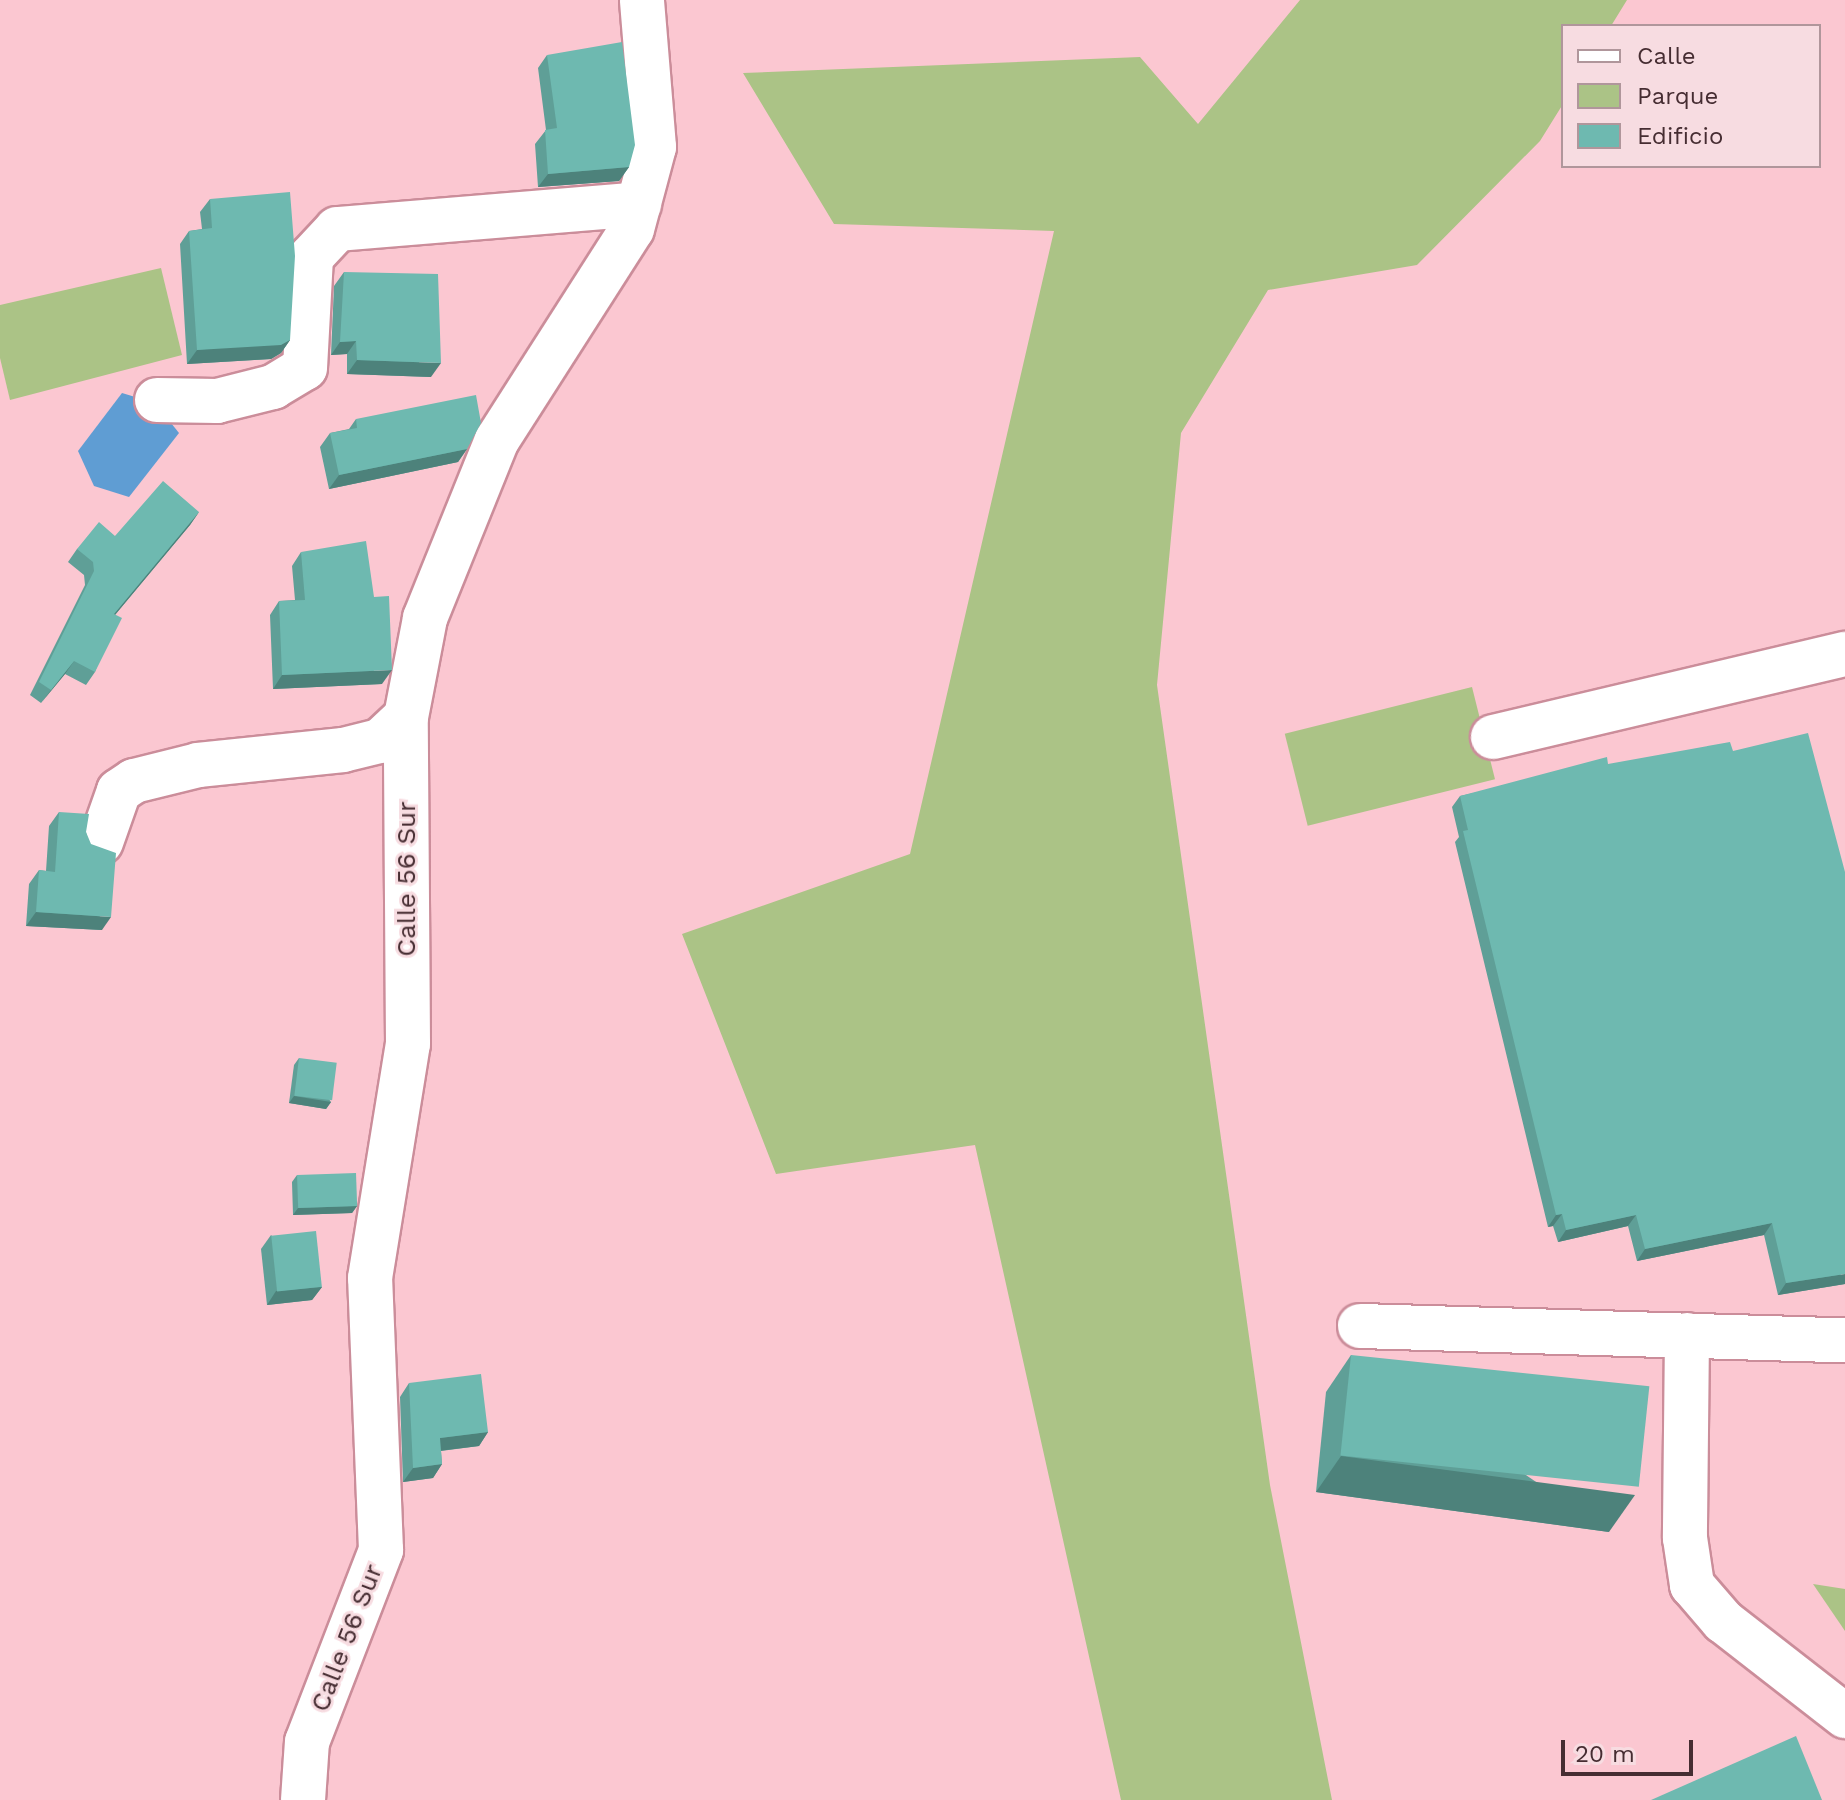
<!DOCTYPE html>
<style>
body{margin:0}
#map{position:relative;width:1845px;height:1800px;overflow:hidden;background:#fbc7d1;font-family:"Work Sans",sans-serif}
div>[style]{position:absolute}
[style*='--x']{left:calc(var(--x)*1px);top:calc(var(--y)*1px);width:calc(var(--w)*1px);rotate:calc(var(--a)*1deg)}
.green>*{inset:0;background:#abc386;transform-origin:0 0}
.water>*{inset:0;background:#5f9dd3}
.roads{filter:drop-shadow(2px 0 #cb8d9a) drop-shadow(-2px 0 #cb8d9a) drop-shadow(0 2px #cb8d9a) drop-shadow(0 -2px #cb8d9a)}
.minor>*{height:44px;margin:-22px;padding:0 22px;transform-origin:22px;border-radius:22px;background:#fff}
.wall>*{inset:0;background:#5f9f97}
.shaded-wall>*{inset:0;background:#4d827b}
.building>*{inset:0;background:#6eb9b0;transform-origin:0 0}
span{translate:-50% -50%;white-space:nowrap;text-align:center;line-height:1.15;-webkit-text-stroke:6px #f7dce1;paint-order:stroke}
.street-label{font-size:26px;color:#462d32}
.legend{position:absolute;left:1561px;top:24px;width:260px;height:144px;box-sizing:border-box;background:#f7dce1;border:2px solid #b0969b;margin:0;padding:10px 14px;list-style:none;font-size:24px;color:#462d32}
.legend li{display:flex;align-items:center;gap:16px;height:40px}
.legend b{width:40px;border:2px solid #b0969b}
.scale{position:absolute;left:1561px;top:1740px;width:132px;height:36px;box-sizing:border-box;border:4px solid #462d32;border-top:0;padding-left:10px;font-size:24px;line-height:28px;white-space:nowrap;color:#462d32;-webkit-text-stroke:6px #f7dce1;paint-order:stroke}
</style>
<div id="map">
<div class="green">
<i style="clip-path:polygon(1300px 0,1627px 0,1611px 26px,1563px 26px,1563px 104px,1540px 141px,1417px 265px,1268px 290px,1181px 433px,1157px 685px,1270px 1485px,1332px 1800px,1121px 1800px,975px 1145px,776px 1174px,682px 934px,910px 854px,1054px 231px,834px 224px,743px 73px,1140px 57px,1198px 124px)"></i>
<i style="clip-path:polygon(161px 268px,182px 355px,10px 400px,0 358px,0 305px)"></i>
<i style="left:1472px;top:687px;width:95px;height:193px;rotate:76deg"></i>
<i style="clip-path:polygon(1813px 1584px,1845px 1589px,1845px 1631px)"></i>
</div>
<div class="water">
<i style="clip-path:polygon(122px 393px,155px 403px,179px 433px,129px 497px,94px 486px,78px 451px)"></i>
</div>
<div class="roads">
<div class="minor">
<i style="--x:157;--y:400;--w:60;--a:1"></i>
<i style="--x:217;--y:401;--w:58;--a:-14"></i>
<i style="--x:273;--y:387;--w:37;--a:-31"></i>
<i style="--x:305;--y:368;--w:111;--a:-86.9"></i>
<i style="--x:311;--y:257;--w:38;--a:-47"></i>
<i style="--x:337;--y:229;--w:303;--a:-4.7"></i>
<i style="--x:1493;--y:737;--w:362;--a:-13.3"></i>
<i style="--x:101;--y:842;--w:54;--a:-70.6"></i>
<i style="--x:119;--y:791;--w:18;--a:-34"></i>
<i style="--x:134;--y:781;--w:66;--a:-14"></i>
<i style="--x:198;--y:765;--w:146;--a:-5.9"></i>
<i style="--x:343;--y:750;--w:38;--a:-14"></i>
<i style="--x:380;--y:741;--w:35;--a:-43"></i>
<i style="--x:1360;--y:1326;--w:485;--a:1.7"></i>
<i style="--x:1687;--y:1335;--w:203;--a:90.6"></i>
<i style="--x:1685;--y:1538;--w:48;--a:81.5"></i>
<i style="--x:1692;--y:1585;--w:48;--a:49.3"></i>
<i style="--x:1723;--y:1621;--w:155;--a:37.9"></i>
<i style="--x:303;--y:1800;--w:58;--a:-86.1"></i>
<i style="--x:307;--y:1742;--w:206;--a:-68.9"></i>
<i style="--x:381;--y:1550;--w:272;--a:-92.3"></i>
<i style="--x:370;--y:1278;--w:237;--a:-80.8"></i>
<i style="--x:408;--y:1044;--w:327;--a:-90.4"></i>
<i style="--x:406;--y:717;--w:101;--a:-79.1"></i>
<i style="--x:425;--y:618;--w:192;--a:-68"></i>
<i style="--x:497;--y:440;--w:250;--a:-57.4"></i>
<i style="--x:632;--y:229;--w:85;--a:-75"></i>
<i style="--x:654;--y:147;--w:147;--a:-94.7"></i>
</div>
</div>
<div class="wall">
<i style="clip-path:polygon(547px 55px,629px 167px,619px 181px,538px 187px,535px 144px,546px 130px,538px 68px)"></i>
<i style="clip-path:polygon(210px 199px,290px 340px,281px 353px,271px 359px,187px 364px,180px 244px,189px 231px,202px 229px,200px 212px)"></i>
<i style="clip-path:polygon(344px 272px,431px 377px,347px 374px,347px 354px,331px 355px,334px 286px)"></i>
<i style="clip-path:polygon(356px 419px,467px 449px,458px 462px,329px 489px,320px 447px,330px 433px,349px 429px)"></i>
<i style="clip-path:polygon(199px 512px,190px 525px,115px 615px,95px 672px,86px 685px,65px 674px,41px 703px,30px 695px,85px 585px,84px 575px,68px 562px,77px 549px,115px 536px)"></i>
<i style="clip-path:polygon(301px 552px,382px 684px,273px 689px,270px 615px,279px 601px,295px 600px,292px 566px)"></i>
<i style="clip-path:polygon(1608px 764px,1845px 1284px,1778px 1295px,1764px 1235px,1637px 1261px,1628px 1226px,1558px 1242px,1553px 1226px,1548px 1227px,1455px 842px,1459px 837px,1452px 807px,1460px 796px)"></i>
<i style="clip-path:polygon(59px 812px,86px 832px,102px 930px,26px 926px,29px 884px,39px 870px,46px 871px,49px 826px)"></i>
<i style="clip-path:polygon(299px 1058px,331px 1102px,326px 1109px,289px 1103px,294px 1065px)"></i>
<i style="clip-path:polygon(297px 1175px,357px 1206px,352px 1213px,293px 1215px,292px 1182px)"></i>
<i style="clip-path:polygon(271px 1235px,322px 1287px,312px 1300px,267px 1305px,261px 1249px)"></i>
<i style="clip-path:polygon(1351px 1355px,1609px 1532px,1316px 1492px,1326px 1392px)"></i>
<i style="clip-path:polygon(409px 1383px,488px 1432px,479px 1446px,441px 1451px,442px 1464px,433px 1478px,403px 1482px,400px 1397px)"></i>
</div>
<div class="shaded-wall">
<i style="clip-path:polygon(629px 167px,619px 181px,538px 187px,548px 174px)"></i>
<i style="clip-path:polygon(290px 340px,281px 353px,271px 359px,187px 364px,197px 350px)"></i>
<i style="clip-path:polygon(356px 341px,347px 354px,331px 355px,340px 342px)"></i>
<i style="clip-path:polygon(357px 360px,441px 363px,431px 377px,347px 374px)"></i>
<i style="clip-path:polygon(467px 449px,458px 462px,329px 489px,339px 475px)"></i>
<i style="clip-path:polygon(199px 512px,190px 525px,104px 628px,114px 614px)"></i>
<i style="clip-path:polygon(74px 661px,65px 674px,41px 703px,51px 690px)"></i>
<i style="clip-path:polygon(392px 670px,382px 684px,273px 689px,282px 675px)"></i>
<i style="clip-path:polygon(36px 912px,111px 917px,102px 930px,26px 926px)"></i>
<i style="clip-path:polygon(294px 1096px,331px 1102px,326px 1109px,289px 1103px)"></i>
<i style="clip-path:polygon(357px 1206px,352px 1213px,293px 1215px,298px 1208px)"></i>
<i style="clip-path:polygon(1562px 1214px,1553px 1226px,1548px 1227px,1556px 1215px)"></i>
<i style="clip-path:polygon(1636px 1215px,1628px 1226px,1558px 1242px,1566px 1230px)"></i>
<i style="clip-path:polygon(1772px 1223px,1764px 1235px,1637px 1261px,1645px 1249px)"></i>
<i style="clip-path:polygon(1845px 1274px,1845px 1284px,1778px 1295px,1786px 1283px)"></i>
<i style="clip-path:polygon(322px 1287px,312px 1300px,267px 1305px,276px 1291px)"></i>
<i style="clip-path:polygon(488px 1432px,479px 1446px,430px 1452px,440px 1438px)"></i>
<i style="clip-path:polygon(1341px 1456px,1635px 1495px,1609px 1532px,1316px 1492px)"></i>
<i style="clip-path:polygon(442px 1464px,433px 1478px,403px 1482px,413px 1468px)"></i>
</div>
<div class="building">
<i style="clip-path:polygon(622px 42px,635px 145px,629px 167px,548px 174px,545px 130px,557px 128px,547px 55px)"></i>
<i style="clip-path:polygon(290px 192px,295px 256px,290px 340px,281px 345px,197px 350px,189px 231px,212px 228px,210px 199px)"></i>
<i style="clip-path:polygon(344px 272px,438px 274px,441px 363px,357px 360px,356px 341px,340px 342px)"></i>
<i style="clip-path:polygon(476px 395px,481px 423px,467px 449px,339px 475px,330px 433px,357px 428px,356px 419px)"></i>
<i style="clip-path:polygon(163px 481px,199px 512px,114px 614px,122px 618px,95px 672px,74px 661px,51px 690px,39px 682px,94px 571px,93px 562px,77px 549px,99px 522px,115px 536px)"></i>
<i style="clip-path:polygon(366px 541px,374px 597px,389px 596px,392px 670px,282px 675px,279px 601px,305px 600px,301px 552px)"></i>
<i style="clip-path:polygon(1808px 733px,1845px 872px,1845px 1274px,1786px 1283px,1772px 1223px,1645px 1249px,1636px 1215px,1566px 1230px,1562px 1214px,1556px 1215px,1463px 831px,1468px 830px,1460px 796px,1607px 757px,1608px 764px,1730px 742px,1733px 751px)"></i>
<i style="clip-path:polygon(59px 812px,89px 814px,86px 832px,91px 844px,116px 853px,111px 917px,36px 912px,39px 870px,55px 872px)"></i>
<i style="left:299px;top:1058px;width:38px;height:38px;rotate:7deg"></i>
<i style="left:356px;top:1173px;width:33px;height:59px;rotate:88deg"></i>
<i style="left:316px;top:1231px;width:56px;height:45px;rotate:84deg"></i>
<i style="left:1351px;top:1355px;width:300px;height:101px;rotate:6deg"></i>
<i style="clip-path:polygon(481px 1374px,488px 1432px,440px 1438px,442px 1464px,413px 1468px,409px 1383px)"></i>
<i style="clip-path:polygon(1796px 1736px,1822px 1800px,1651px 1800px)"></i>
</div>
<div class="street-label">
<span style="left:407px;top:879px;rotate:-90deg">Calle 56 Sur</span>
<span style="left:347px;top:1638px;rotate:-69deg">Calle 56 Sur</span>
</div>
<ul class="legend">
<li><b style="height:10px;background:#fff"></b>Calle</li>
<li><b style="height:22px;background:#abc386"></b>Parque</li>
<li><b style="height:22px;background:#6eb9b0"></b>Edificio</li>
</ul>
<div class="scale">20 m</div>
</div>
